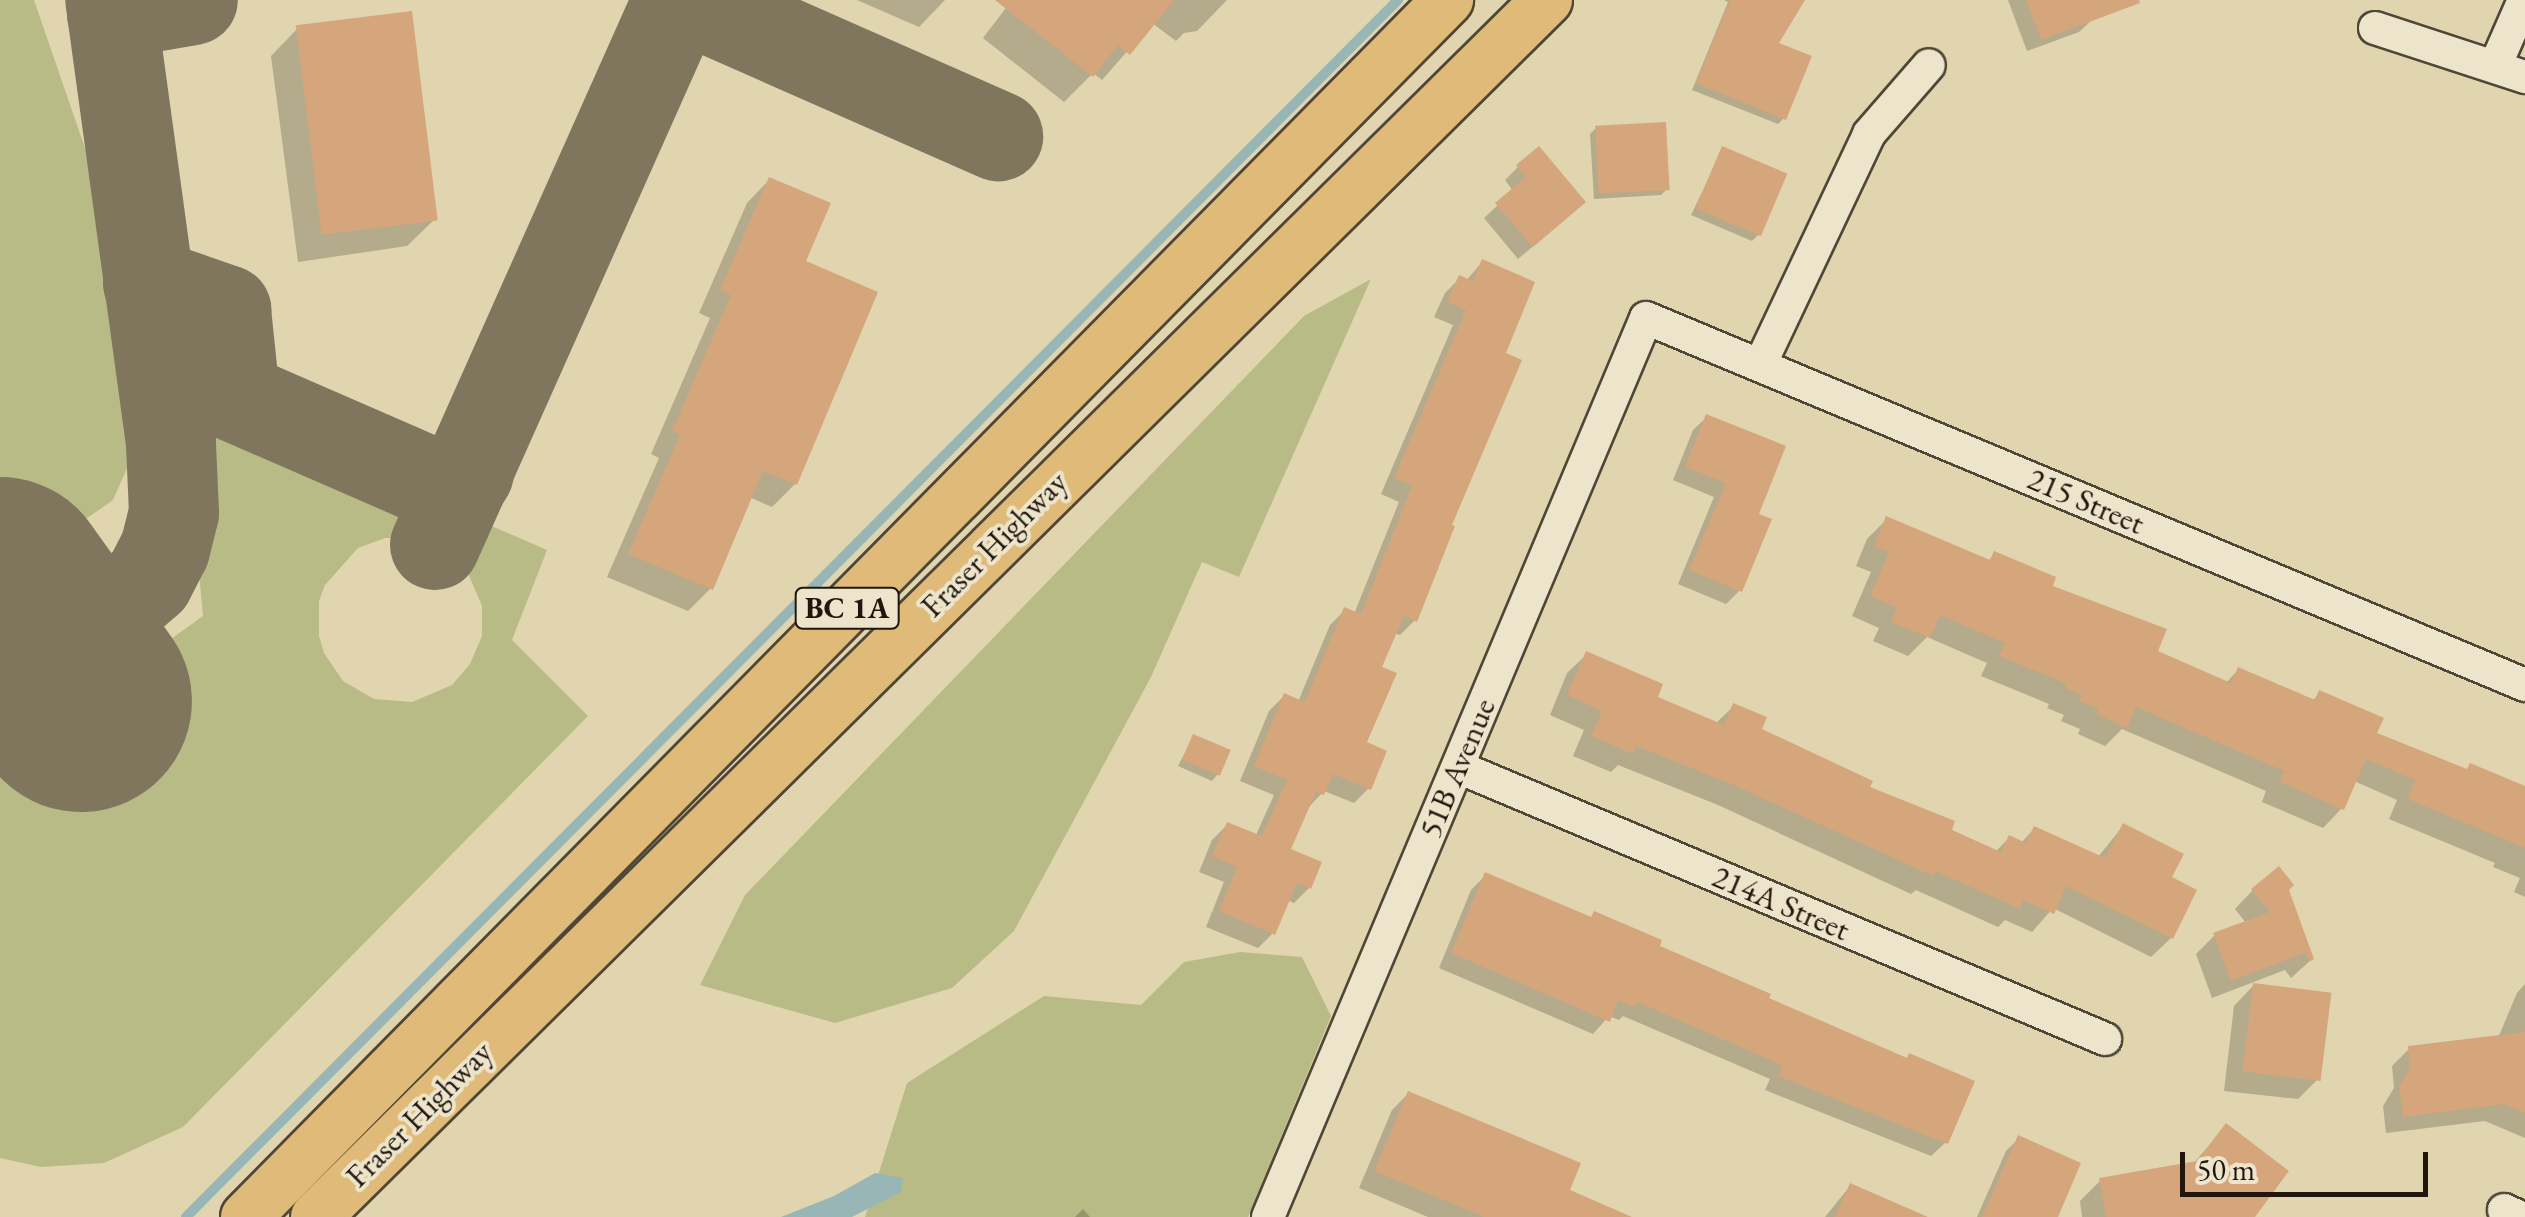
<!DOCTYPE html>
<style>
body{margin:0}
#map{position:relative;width:2525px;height:1217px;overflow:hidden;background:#e1d5af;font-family:"EB Garamond",serif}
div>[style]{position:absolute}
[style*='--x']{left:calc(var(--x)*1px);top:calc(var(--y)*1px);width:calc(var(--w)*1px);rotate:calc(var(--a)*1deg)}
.green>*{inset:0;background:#b9bb86}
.water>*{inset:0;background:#99b6b6}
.shadow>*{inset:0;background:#0003}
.stream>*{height:10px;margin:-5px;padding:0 5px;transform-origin:5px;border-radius:5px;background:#99b6b6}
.taxiway>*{height:90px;margin:-45px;padding:0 45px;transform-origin:45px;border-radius:45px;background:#80765e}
.runway>*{height:222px;margin:-111px;padding:0 111px;transform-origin:111px;border-radius:111px;background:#80765e}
.building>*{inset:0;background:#d5a57c;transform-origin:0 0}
.roads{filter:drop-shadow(2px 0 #504636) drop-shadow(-2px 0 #504636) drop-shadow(0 2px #504636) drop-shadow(0 -2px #504636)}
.minor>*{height:32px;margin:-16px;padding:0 16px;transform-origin:16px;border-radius:16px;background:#ece4cb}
.primary>*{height:50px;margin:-25px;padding:0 25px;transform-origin:25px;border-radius:25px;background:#e0ba78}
span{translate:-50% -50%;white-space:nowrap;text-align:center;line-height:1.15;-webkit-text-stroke:8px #ece4cb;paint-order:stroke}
.shield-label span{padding:2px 8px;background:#ece4cb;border:2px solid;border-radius:8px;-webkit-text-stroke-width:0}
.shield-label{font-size:30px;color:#20160d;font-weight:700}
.street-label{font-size:32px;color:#20160d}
.scale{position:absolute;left:2180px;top:1152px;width:248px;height:45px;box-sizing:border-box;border:5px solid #20160d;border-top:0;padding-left:12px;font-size:30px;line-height:35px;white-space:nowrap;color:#20160d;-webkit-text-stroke:8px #ece4cb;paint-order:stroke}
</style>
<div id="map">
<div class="green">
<i style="clip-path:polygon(0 0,34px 0,107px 212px,140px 439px,113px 500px,70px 530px,19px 520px,0 493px)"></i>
<i style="clip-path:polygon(1371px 279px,1239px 577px,1202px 562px,1151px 677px,1014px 931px,952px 988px,835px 1023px,700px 985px,745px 895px,1304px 316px)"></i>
<i style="clip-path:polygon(212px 408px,426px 506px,416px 538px,385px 538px,358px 548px,325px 585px,319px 601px,319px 636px,324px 653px,343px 681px,374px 699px,412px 702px,452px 685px,470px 664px,482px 636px,482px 606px,467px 571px,447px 552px,464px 514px,547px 550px,512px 640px,588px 716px,183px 1127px,104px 1163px,41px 1167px,0 1158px,0 762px,203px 616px,185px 421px)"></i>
<i style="clip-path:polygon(1240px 952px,1302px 957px,1331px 1016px,1248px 1217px,865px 1217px,907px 1083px,1044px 996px,1141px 1005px,1184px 962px)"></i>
</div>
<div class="water">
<i style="clip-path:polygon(875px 1173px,903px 1178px,901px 1192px,852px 1217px,781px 1217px,834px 1196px)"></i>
</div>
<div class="shadow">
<i style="clip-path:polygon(857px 0,945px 0,919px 27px)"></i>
<i style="clip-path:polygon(1012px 0,1227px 0,1197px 31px,1184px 33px,1176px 41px,1152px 23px,1102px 80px,1093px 73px,1064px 102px,983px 38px)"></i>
<i style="clip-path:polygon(1724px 0,1802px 0,1775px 44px,1784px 118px,1778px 124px,1692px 90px,1728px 2px)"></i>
<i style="clip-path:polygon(2008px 0,2086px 0,2093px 19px,2079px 32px,2027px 51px)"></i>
<i style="clip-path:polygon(297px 29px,434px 220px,407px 246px,298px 262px,271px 56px)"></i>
<i style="clip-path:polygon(1596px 128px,1667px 189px,1661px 195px,1594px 199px,1590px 134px)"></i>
<i style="clip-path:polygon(1723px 149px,1758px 235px,1752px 241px,1691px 215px)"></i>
<i style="clip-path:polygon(1518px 167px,1570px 215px,1518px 259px,1484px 218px,1513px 191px,1505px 180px)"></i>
<i style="clip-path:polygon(769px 180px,803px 262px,795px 484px,772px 507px,749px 497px,711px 588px,688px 611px,607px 577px,659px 458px,651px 454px,710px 318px,699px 313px,747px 203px)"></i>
<i style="clip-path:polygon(1482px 262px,1503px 354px,1415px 620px,1400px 635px,1394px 633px,1379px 668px,1364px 744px,1369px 788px,1354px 803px,1324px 791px,1307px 809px,1288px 850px,1309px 888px,1294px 903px,1287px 900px,1273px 933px,1258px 948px,1206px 927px,1224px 882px,1199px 872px,1212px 840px,1227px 825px,1255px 837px,1274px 795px,1240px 781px,1269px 711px,1284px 696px,1298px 702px,1330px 625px,1345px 610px,1354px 614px,1399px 502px,1381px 494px,1453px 325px,1434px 317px,1445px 293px,1460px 278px,1466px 281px)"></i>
<i style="clip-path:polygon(1707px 417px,1755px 515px,1739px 591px,1726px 604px,1678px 584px,1714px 497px,1673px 480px,1693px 430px)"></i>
<i style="clip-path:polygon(1887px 519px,1987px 562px,1995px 554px,2155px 652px,2226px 683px,2238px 670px,2311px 702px,2320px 693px,2374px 734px,2465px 771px,2525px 789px,2525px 897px,2514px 892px,2520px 878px,2493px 867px,2495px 863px,2389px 819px,2397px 800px,2354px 781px,2342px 808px,2323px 828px,2262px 802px,2266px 791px,2122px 729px,2105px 746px,2078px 734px,2080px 729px,2061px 721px,2064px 715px,2047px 708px,2049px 704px,1981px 676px,1987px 663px,1927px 637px,1908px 656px,1873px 641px,1879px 628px,1852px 616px,1871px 572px,1856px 566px,1867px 539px)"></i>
<i style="clip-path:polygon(1587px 654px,1654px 698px,1715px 724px,1734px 706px,1759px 730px,1995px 852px,2009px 838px,2021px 843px,2034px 829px,2098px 857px,2123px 826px,2169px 879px,2194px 891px,2171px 938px,2151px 957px,2053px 908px,2032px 932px,2005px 920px,1998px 927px,1916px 890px,1911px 894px,1718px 805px,1618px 765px,1611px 772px,1573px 756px,1584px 730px,1550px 715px,1567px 673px)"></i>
<i style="clip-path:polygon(1193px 737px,1218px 774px,1212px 781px,1178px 766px)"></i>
<i style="clip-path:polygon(1486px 875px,1766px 1000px,1946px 1142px,1931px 1156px,1765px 1090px,1770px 1079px,1623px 1016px,1619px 1020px,1609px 1016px,1593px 1034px,1439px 968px,1471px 890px)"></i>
<i style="clip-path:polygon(2253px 890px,2286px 890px,2312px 959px,2291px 978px,2285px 970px,2212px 998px,2196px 954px,2214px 936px,2246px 923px,2235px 909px)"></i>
<i style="clip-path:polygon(2525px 984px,2525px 1138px,2485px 1121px,2386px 1133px,2383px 1106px,2394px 1088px,2392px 1066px,2409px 1049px,2498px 1038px,2517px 993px)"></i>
<i style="clip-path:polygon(2254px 985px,2318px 1079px,2298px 1099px,2224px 1091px,2234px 1006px)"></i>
<i style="clip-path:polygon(1408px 1094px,1567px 1192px,1626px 1217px,1428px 1217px,1359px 1188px,1392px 1110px)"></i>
<i style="clip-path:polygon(2226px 1126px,2252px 1217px,2082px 1217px,2080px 1201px,2100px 1181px,2192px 1165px)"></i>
<i style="clip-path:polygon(2019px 1138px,2055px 1217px,1977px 1217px,2006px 1151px)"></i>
<i style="clip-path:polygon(1850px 1186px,1922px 1217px,1825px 1217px)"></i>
<i style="clip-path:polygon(1083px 1209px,1090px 1217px,1075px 1217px)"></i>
</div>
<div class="stream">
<i style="--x:186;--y:1217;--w:1718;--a:-45.12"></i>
</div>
<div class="taxiway">
<i style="--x:689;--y:0;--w:338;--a:23.8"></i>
<i style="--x:112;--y:14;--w:82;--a:-9.8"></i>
<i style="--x:148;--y:283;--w:83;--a:19.1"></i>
<i style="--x:226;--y:310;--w:87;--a:84.1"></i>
<i style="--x:235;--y:397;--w:233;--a:23.5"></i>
<i style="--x:449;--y:490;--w:14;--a:-25"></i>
<i style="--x:462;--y:484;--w:13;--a:-58"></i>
<i style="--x:435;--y:545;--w:597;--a:-65.97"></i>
<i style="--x:0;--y:586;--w:49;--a:37.6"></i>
<i style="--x:39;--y:616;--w:24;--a:17"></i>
<i style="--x:62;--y:623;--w:50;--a:-11.5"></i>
<i style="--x:111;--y:613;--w:50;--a:-41"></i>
<i style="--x:149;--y:580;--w:35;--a:-63"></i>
<i style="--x:165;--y:549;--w:37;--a:-76"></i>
<i style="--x:174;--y:513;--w:70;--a:-92.5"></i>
<i style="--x:171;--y:443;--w:447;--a:-97.8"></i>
</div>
<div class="runway">
<i style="--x:0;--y:588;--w:139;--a:54.4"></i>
</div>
<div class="building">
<i style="clip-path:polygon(995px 0,1174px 0,1130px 55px,1118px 45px,1093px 77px)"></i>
<i style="clip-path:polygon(1730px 0,1805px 0,1779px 43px,1812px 56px,1786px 120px,1696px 83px)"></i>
<i style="clip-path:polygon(2026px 0,2139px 0,2140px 3px,2041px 40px)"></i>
<i style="left:412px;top:11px;width:211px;height:117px;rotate:83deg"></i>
<i style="left:1666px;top:122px;width:68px;height:71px;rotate:87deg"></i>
<i style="clip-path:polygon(1539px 146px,1586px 202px,1533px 247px,1495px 203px,1526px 177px,1516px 165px)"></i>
<i style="left:1722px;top:146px;width:71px;height:68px;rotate:23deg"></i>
<i style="clip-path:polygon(769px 177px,831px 203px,806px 261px,878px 292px,797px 485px,763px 471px,713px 590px,628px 554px,680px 435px,672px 431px,731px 295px,720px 290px)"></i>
<i style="clip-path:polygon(1482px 259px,1535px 282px,1506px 353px,1522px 360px,1452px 525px,1455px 526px,1417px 622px,1404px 616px,1382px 667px,1397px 673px,1367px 742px,1387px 751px,1371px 790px,1333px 774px,1324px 795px,1316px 792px,1291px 849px,1322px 862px,1311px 889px,1297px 883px,1275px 935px,1219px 911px,1237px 867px,1212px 856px,1227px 822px,1262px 836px,1287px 780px,1254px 766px,1284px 693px,1305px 702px,1344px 607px,1361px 614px,1412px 486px,1394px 478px,1466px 310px,1447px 302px,1459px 275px,1473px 281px)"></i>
<i style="clip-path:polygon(1706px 414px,1786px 446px,1759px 514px,1772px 519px,1742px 592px,1689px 570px,1726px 483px,1685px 467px)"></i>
<i style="clip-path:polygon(1886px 516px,1990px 560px,1994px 551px,2056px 577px,2053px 586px,2167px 629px,2158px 651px,2231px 683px,2238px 667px,2315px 700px,2319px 690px,2384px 718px,2377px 733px,2467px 769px,2470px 763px,2525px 786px,2525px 848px,2408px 799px,2415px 780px,2366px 759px,2344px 810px,2280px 782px,2284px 771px,2136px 707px,2127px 728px,2096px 714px,2098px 709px,2079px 701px,2082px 695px,2065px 688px,2067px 684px,1999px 656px,2005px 643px,1940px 615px,1930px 638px,1891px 622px,1897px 608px,1870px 596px,1889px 552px,1874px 546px)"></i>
<i style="clip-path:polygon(1586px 651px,1663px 684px,1658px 697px,1724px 725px,1733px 703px,1767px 717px,1762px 729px,1873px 781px,1870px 787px,1955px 821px,1952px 830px,2001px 852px,2009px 835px,2026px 843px,2034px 826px,2105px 858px,2123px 823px,2184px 854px,2172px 877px,2197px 890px,2173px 939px,2066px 886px,2054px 914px,2023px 900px,2020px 909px,1935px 871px,1933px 876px,1738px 787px,1636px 746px,1633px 754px,1591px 736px,1602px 711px,1567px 695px)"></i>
<i style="left:1193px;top:734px;width:41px;height:28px;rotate:23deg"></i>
<i style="clip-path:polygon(2279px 866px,2294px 885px,2289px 890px,2314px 959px,2311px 961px,2304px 953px,2231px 981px,2213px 933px,2270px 912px,2251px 889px)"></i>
<i style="clip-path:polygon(1485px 872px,1591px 917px,1594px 911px,1662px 940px,1660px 946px,1771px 994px,1769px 998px,1907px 1058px,1909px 1053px,1975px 1081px,1948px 1144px,1778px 1076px,1782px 1065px,1637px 1002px,1635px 1007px,1618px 1000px,1610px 1022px,1451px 953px)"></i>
<i style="left:2253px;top:983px;width:79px;height:89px;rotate:7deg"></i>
<i style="clip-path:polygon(2525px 1032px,2525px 1113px,2504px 1104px,2403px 1117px,2399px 1086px,2410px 1069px,2408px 1046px)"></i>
<i style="clip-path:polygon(1408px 1091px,1581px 1163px,1570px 1190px,1632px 1217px,1484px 1217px,1374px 1171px)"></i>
<i style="clip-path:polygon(2226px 1123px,2289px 1171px,2255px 1217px,2106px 1217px,2099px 1178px,2197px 1161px)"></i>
<i style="clip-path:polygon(2018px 1135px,2081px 1163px,2058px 1217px,1982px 1217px)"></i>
<i style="clip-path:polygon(1850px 1183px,1928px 1217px,1835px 1217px)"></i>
</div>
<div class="roads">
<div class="minor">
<i style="--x:2375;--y:28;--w:158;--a:18.1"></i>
<i style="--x:2496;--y:64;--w:70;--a:-66.4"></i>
<i style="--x:1760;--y:365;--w:255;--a:-64.7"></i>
<i style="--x:1869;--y:134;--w:91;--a:-49"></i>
<i style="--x:1458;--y:767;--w:702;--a:22.8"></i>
<i style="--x:2504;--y:1210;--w:17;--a:24"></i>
<i style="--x:1268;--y:1217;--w:975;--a:-67.19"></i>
<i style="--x:1646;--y:318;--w:953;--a:22.66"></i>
</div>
<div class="primary">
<i style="--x:246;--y:1217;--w:1711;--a:-45.36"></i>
<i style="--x:316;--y:1217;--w:1731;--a:-44.67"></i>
</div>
</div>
<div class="shield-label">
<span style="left:847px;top:608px">BC 1A</span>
</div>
<div class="street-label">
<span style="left:2086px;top:501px;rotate:23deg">215 Street</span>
<span style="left:994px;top:544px;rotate:-45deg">Fraser Highway</span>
<span style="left:1457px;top:768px;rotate:-67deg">51B Avenue</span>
<span style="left:1781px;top:903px;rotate:23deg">214A Street</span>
<span style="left:419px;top:1114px;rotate:-45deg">Fraser Highway</span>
</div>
<div class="scale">50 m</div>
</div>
